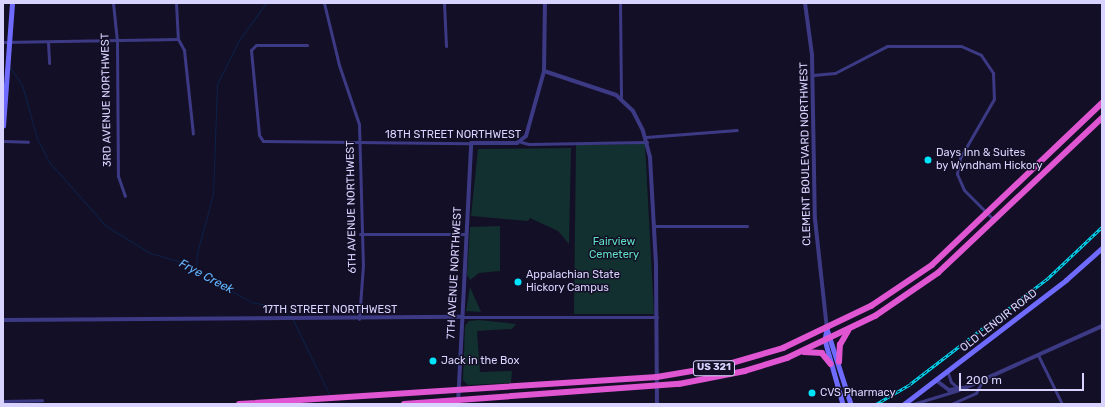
<!DOCTYPE html>
<style>
body{margin:0}
#map{position:relative;width:1105px;height:407px;overflow:hidden;background:#130f26;font-family:Rubik,sans-serif}
div>[style]{position:absolute}
[style*='--x']{left:calc(var(--x)*1px);top:calc(var(--y)*1px);width:calc(var(--w)*1px);rotate:calc(var(--a)*1deg)}
.green>*{inset:0;background:#12302f}
.stream>*{height:1px;margin:-0.5px;padding:0 0.5px;transform-origin:0.5px;border-radius:0.5px;background:#0c2248}
.minor>*{height:3px;margin:-1.5px;padding:0 1.5px;transform-origin:1.5px;border-radius:1.5px;background:#3d3a85}
.tertiary>*{height:4px;margin:-2px;padding:0 2px;transform-origin:2px;border-radius:2px;background:#3d3a85}
.secondary>*{height:4.5px;margin:-2.25px;padding:0 2.25px;transform-origin:2.25px;border-radius:2.25px;background:#6f6bff}
.trunk>*{height:5.5px;margin:-2.75px;padding:0 2.75px;transform-origin:2.75px;border-radius:2.75px;background:#e055d1}
.rail>*{height:2.5px;margin-top:-1.25px;transform-origin:0;background:repeating-linear-gradient(90deg,#130f26 0 3px,#00e5ff 0 6px);box-sizing:border-box;border-block:1px solid #00e5ff}
.dots>*{width:11px;height:11px;translate:-50% -50%;box-sizing:border-box;border:2px solid #130f26;border-radius:50%}
span{translate:-50% -50%;white-space:nowrap;text-align:center;line-height:1.15;-webkit-text-stroke:3px #130f26;paint-order:stroke}
.shield-label span{padding:1px 3px;background:#130f26;border:1px solid;border-radius:3px;-webkit-text-stroke-width:0}
.shield-label{font-size:10px;color:#d9d4ff;font-weight:700}
.street-label{font-size:11px;color:#d9d4ff}
.poi-label{font-size:11px;color:#d9d4ff}
.left{translate:0 -50%;text-align:left}
.park-label{font-size:11px;color:#5fe0c0}
.water-label{font-size:12px;color:#62b6ff;font-style:italic}
.frame{position:absolute;inset:0;border:4px solid #d9d4ff;pointer-events:none}
.scale{position:absolute;left:959px;top:373px;width:125px;height:18px;box-sizing:border-box;border:2px solid #d9d4ff;border-top:0;padding-left:5px;font-size:12px;line-height:14px;white-space:nowrap;color:#d9d4ff;-webkit-text-stroke:3px #130f26;paint-order:stroke}
</style>
<div id="map">
<div class="green">
<i style="clip-path:polygon(645px 144px,654px 314px,574px 314px,576px 145px)"></i>
<i style="clip-path:polygon(571px 148px,569px 244px,558px 231px,530px 218px,528px 221px,471px 216px,478px 149px)"></i>
<i style="clip-path:polygon(500px 226px,500px 271px,479px 273px,470px 280px,467px 275px,470px 227px)"></i>
<i style="clip-path:polygon(470px 287px,481px 312px,466px 311px)"></i>
<i style="clip-path:polygon(479px 320px,516px 324px,512px 329px,477px 331px,480px 372px,512px 371px,511px 383px,468px 385px,463px 380px,465px 326px,469px 321px)"></i>
</div>
<div class="stream">
<i style="--x:9;--y:66;--w:23;--a:56"></i>
<i style="--x:22;--y:85;--w:55;--a:74.2"></i>
<i style="--x:37;--y:138;--w:28;--a:63"></i>
<i style="--x:50;--y:163;--w:84;--a:48.4"></i>
<i style="--x:106;--y:226;--w:52;--a:31.5"></i>
<i style="--x:150;--y:253;--w:32;--a:16"></i>
<i style="--x:181;--y:262;--w:81;--a:29.7"></i>
<i style="--x:251;--y:302;--w:26;--a:11"></i>
<i style="--x:277;--y:307;--w:16;--a:35"></i>
<i style="--x:196;--y:270;--w:17;--a:-87"></i>
<i style="--x:197;--y:253;--w:61;--a:-74.8"></i>
<i style="--x:213;--y:194;--w:110;--a:-87.9"></i>
<i style="--x:217;--y:84;--w:49;--a:-63.4"></i>
<i style="--x:239;--y:40;--w:46;--a:-53.9"></i>
<i style="--x:293;--y:320;--w:85;--a:64"></i>
</div>
<div class="minor">
<i style="--x:113;--y:3;--w:39;--a:84"></i>
<i style="--x:117;--y:42;--w:134;--a:89.6"></i>
<i style="--x:118;--y:176;--w:21;--a:71"></i>
<i style="--x:176;--y:3;--w:36;--a:87"></i>
<i style="--x:324;--y:3;--w:64;--a:76.4"></i>
<i style="--x:339;--y:65;--w:62;--a:71.3"></i>
<i style="--x:359;--y:124;--w:141;--a:88.4"></i>
<i style="--x:363;--y:265;--w:54;--a:94.2"></i>
<i style="--x:444;--y:3;--w:43;--a:87.3"></i>
<i style="--x:620;--y:3;--w:96;--a:89.4"></i>
<i style="--x:178;--y:39;--w:13;--a:61"></i>
<i style="--x:184;--y:50;--w:84;--a:83.9"></i>
<i style="--x:3;--y:42;--w:175;--a:-1"></i>
<i style="--x:48;--y:42;--w:21;--a:87"></i>
<i style="--x:307;--y:45;--w:51;--a:180"></i>
<i style="--x:256;--y:45;--w:7;--a:135"></i>
<i style="--x:251;--y:50;--w:85;--a:84.6"></i>
<i style="--x:259;--y:135;--w:7;--a:56"></i>
<i style="--x:263;--y:141;--w:208;--a:0.6"></i>
<i style="--x:813;--y:75;--w:22;--a:-5"></i>
<i style="--x:835;--y:73;--w:59;--a:-27.4"></i>
<i style="--x:887;--y:46;--w:74;--a:0"></i>
<i style="--x:961;--y:46;--w:22;--a:24"></i>
<i style="--x:981;--y:55;--w:22;--a:56"></i>
<i style="--x:993;--y:73;--w:26;--a:88"></i>
<i style="--x:994;--y:99;--w:68;--a:120"></i>
<i style="--x:960;--y:158;--w:16;--a:101"></i>
<i style="--x:957;--y:174;--w:17;--a:66"></i>
<i style="--x:964;--y:190;--w:42;--a:45"></i>
<i style="--x:646;--y:137;--w:91;--a:-4.4"></i>
<i style="--x:3;--y:141;--w:25;--a:2"></i>
<i style="--x:521;--y:142;--w:8;--a:14"></i>
<i style="--x:529;--y:144;--w:118;--a:-1"></i>
<i style="--x:654;--y:226;--w:93;--a:0"></i>
<i style="--x:360;--y:234;--w:106;--a:0"></i>
<i style="--x:461;--y:317;--w:196;--a:0"></i>
<i style="--x:1038;--y:355;--w:55;--a:63.9"></i>
<i style="--x:948;--y:373;--w:9;--a:72"></i>
<i style="--x:951;--y:382;--w:9;--a:41"></i>
<i style="--x:3;--y:401;--w:39;--a:-1"></i>
<i style="--x:913;--y:404;--w:48;--a:-16.9"></i>
<i style="--x:951;--y:404;--w:27;--a:-24"></i>
<i style="--x:976;--y:393;--w:13;--a:-63"></i>
</div>
<div class="tertiary">
<i style="--x:805;--y:3;--w:52;--a:82.3"></i>
<i style="--x:812;--y:55;--w:164;--a:89"></i>
<i style="--x:815;--y:219;--w:111;--a:83.8"></i>
<i style="--x:544;--y:71;--w:76;--a:18.4"></i>
<i style="--x:616;--y:95;--w:23;--a:43"></i>
<i style="--x:633;--y:111;--w:22;--a:63"></i>
<i style="--x:643;--y:131;--w:27;--a:75"></i>
<i style="--x:650;--y:157;--w:108;--a:86.8"></i>
<i style="--x:656;--y:265;--w:139;--a:89.6"></i>
<i style="--x:3;--y:320;--w:458;--a:-0.4"></i>
<i style="--x:937;--y:381;--w:15;--a:37"></i>
<i style="--x:949;--y:390;--w:18;--a:-9"></i>
<i style="--x:967;--y:387;--w:148;--a:-24.3"></i>
<i style="--x:458;--y:404;--w:261;--a:-87.1"></i>
<i style="--x:471;--y:143;--w:46;--a:0"></i>
<i style="--x:517;--y:143;--w:11;--a:-38"></i>
<i style="--x:526;--y:136;--w:67;--a:-74.5"></i>
<i style="--x:544;--y:71;--w:68;--a:-89.2"></i>
</div>
<div class="secondary">
<i style="--x:3;--y:126;--w:123;--a:-85.8"></i>
<i style="--x:827;--y:329;--w:79;--a:72.3"></i>
<i style="--x:827;--y:329;--w:11;--a:100"></i>
<i style="--x:825;--y:340;--w:66;--a:74.3"></i>
<i style="--x:904;--y:404;--w:204;--a:-37.4"></i>
<i style="--x:1066;--y:280;--w:48;--a:-41.6"></i>
</div>
<div class="trunk">
<i style="--x:804;--y:352;--w:18;--a:3"></i>
<i style="--x:822;--y:353;--w:14;--a:51"></i>
<i style="--x:839;--y:362;--w:17;--a:-87"></i>
<i style="--x:840;--y:345;--w:16;--a:-60"></i>
<i style="--x:239;--y:404;--w:419;--a:-3.7"></i>
<i style="--x:657;--y:377;--w:66;--a:-9.6"></i>
<i style="--x:722;--y:366;--w:64;--a:-16.4"></i>
<i style="--x:783;--y:348;--w:98;--a:-25.5"></i>
<i style="--x:871;--y:306;--w:73;--a:-33.9"></i>
<i style="--x:932;--y:265;--w:235;--a:-43.6"></i>
<i style="--x:404;--y:404;--w:276;--a:-4.2"></i>
<i style="--x:679;--y:384;--w:67;--a:-11.1"></i>
<i style="--x:745;--y:371;--w:44;--a:-17.2"></i>
<i style="--x:787;--y:358;--w:98;--a:-25.5"></i>
<i style="--x:875;--y:316;--w:76;--a:-34.3"></i>
<i style="--x:938;--y:273;--w:226;--a:-43.4"></i>
</div>
<div class="rail">
<i style="--x:876;--y:404;--w:39;--a:-30"></i>
<i style="--x:910;--y:384;--w:173;--a:-37.5"></i>
<i style="--x:1047;--y:279;--w:76;--a:-43.4"></i>
</div>
<div class="dots">
<i style="left:928px;top:160px;background:#00e5ff"></i>
<i style="left:518px;top:282px;background:#00e5ff"></i>
<i style="left:433px;top:361px;background:#00e5ff"></i>
<i style="left:812px;top:393px;background:#00e5ff"></i>
</div>
<div class="shield-label">
<span style="left:714px;top:368px">US 321</span>
</div>
<div class="street-label">
<span style="left:107px;top:100px;rotate:-91deg">3RD AVENUE NORTHWEST</span>
<span style="left:453px;top:135px">18TH STREET NORTHWEST</span>
<span style="left:806px;top:154px;rotate:-91deg">CLEMENT BOULEVARD NORTHWEST</span>
<span style="left:352px;top:207px;rotate:-91deg">6TH AVENUE NORTHWEST</span>
<span style="left:455px;top:273px;rotate:-87deg">7TH AVENUE NORTHWEST</span>
<span style="left:330px;top:310px">17TH STREET NORTHWEST</span>
<span style="left:999px;top:321px;rotate:-38deg">OLD LENOIR ROAD</span>
</div>
<div class="poi-label">
<span class="left" style="left:936px;top:160px">Days Inn &amp; Suites<br>by Wyndham Hickory</span>
<span class="left" style="left:526px;top:282px">Appalachian State<br>Hickory Campus</span>
<span class="left" style="left:441px;top:361px">Jack in the Box</span>
<span class="left" style="left:820px;top:393px">CVS Pharmacy</span>
</div>
<div class="park-label">
<span style="left:614px;top:249px">Fairview<br>Cemetery</span>
</div>
<div class="water-label">
<span style="left:206px;top:277px;rotate:28deg">Frye Creek</span>
</div>
<div class="frame"></div>
<div class="scale">200 m</div>
</div>
